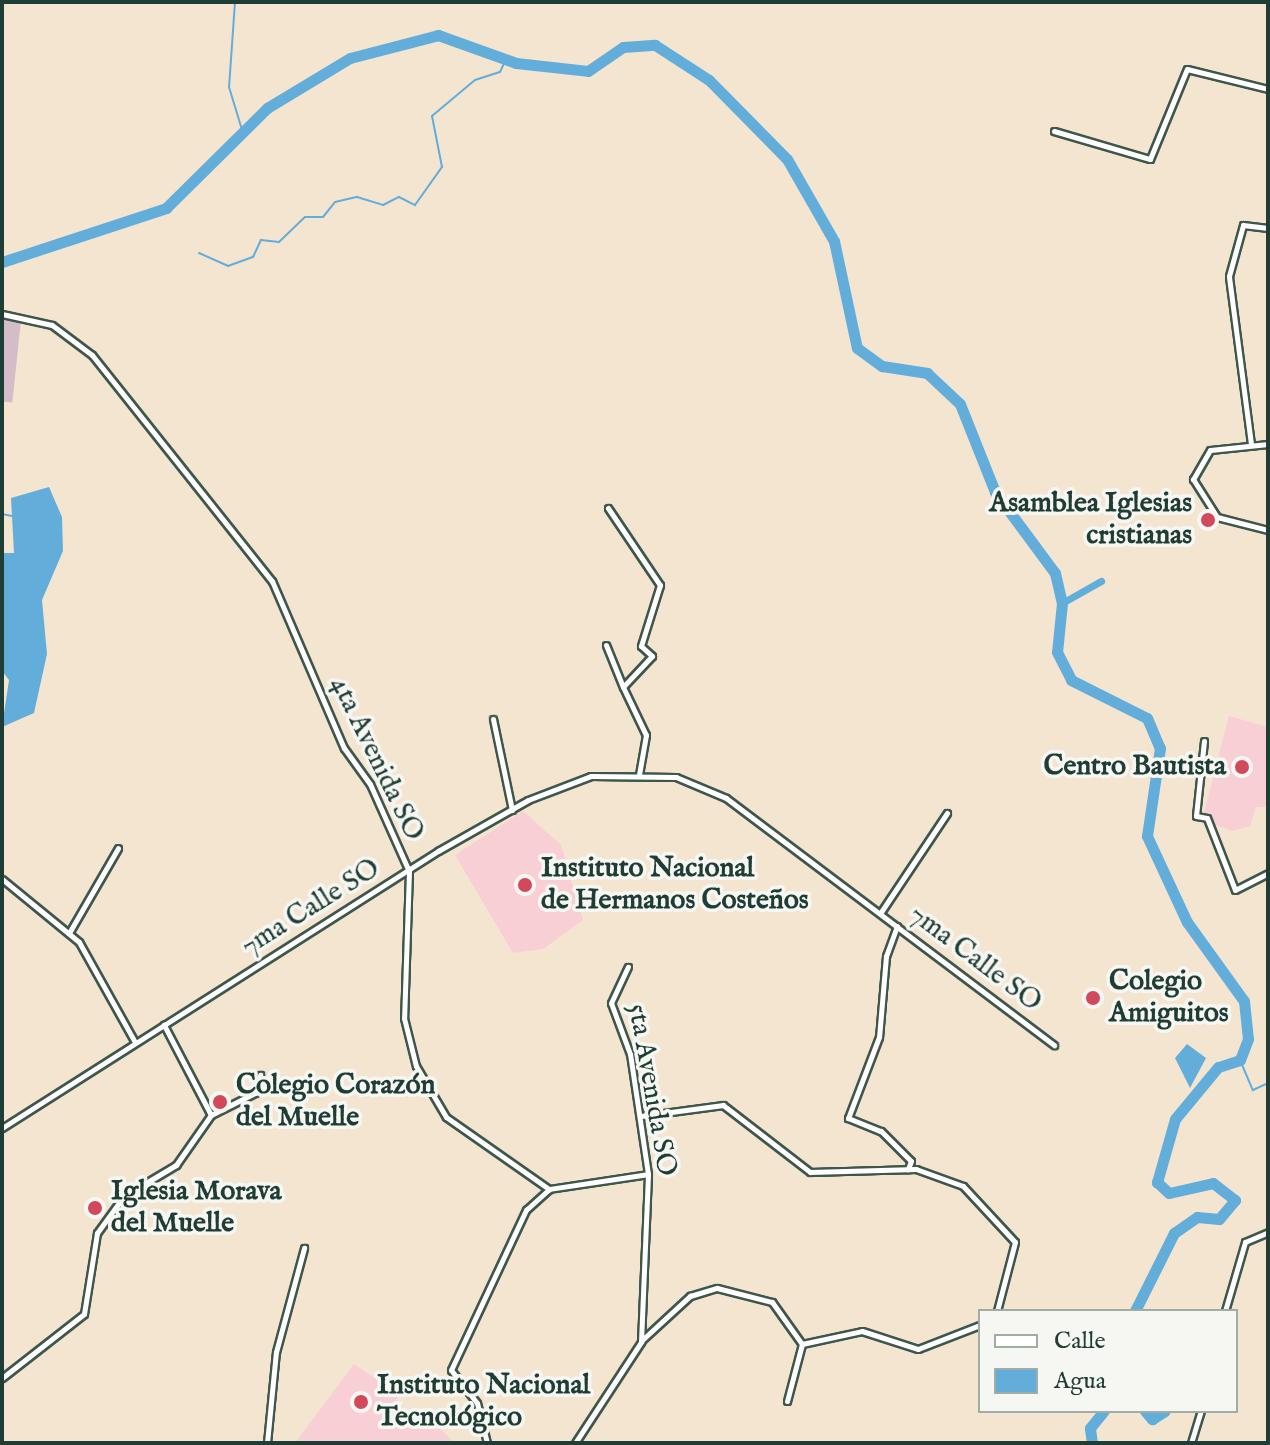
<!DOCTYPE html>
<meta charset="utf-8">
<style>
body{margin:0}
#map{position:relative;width:1270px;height:1445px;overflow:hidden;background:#f4e5d0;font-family:"IM FELL English",serif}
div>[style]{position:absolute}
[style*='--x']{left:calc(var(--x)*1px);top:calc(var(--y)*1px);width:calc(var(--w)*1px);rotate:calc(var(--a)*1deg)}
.built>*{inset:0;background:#f7cfd5}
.industrial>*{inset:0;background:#d2bdc8;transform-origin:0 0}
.water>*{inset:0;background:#63addb}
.stream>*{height:2px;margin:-1px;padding:0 1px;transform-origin:1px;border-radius:1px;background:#63addb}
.canal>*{height:7px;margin:-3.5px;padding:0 3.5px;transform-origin:3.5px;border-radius:3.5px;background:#63addb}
.river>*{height:11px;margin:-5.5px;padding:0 5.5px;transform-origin:5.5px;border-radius:5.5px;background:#63addb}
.roads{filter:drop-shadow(2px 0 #3f564b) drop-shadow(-2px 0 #3f564b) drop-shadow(0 2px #3f564b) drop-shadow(0 -2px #3f564b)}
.minor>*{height:5px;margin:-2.5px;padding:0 2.5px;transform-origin:2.5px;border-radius:2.5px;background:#fff}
.dots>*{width:22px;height:22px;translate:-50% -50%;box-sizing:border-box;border:4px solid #f6f6f2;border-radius:50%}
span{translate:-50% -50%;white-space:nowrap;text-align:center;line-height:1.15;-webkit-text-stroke:7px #f6f6f2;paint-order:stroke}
.poi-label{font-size:28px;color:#1f3d34;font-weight:700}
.right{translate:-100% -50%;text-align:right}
.left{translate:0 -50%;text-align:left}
.street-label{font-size:28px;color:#1f3d34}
.frame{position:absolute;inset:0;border:4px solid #1f3d34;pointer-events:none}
.legend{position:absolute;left:978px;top:1309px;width:260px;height:104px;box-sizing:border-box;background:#f6f6f2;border:2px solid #a0aca6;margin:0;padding:10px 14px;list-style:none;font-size:24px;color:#1f3d34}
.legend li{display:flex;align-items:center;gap:16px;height:40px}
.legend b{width:40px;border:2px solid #a0aca6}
</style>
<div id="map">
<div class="built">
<i style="clip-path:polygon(1229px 716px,1268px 727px,1268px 807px,1256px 807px,1250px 826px,1232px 831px,1202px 820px)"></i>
<i style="clip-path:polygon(523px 811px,561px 845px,583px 920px,543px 949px,513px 953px,455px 855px)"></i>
<i style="clip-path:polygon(354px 1364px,399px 1395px,393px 1408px,420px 1429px,431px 1419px,454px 1443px,295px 1443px)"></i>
</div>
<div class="industrial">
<i style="left:2px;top:319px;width:19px;height:82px;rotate:6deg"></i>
</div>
<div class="water">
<i style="clip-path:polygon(49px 487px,62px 517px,63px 551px,42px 600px,47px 654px,34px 713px,2px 727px,9px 680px,2px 671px,2px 553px,14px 553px,11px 498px)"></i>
<i style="clip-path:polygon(1187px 1044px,1206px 1058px,1190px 1088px,1175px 1058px)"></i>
</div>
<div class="stream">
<i style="--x:235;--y:2;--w:85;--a:94"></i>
<i style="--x:229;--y:87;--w:48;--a:73.1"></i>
<i style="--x:199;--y:253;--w:32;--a:24"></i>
<i style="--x:228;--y:266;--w:27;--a:-20"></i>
<i style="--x:253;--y:257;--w:19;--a:-65"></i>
<i style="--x:261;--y:240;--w:18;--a:6"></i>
<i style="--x:279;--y:242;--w:36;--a:-44"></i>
<i style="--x:305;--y:217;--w:18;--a:0"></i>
<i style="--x:323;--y:217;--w:19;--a:-51"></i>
<i style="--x:335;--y:202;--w:23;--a:-13"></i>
<i style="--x:357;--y:197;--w:27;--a:17"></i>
<i style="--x:383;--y:205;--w:18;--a:-27"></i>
<i style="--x:399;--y:197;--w:18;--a:27"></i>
<i style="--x:415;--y:205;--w:47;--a:-54.6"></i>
<i style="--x:442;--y:167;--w:52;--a:-101.1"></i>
<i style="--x:432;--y:116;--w:56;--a:-39.9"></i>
<i style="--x:475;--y:80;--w:26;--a:-18"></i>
<i style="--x:500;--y:72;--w:14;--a:-65"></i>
<i style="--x:2;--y:514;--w:10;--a:11"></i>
<i style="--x:1240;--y:1060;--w:33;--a:67"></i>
<i style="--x:1253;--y:1090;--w:17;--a:-25"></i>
</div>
<div class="canal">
<i style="--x:1062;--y:603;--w:45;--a:-29.4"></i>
</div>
<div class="river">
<i style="--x:2;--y:262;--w:173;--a:-18.2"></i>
<i style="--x:166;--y:208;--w:142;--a:-44.7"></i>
<i style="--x:267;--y:108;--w:97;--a:-31.1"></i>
<i style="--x:350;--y:58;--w:91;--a:-14.6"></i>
<i style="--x:438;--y:35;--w:83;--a:19.7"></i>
<i style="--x:516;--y:63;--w:72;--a:6.3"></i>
<i style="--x:588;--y:71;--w:42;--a:-34.4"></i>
<i style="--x:623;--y:47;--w:32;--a:-4"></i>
<i style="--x:655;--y:45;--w:64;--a:32.9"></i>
<i style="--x:709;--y:80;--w:111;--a:45.4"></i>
<i style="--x:787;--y:159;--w:95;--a:60.2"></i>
<i style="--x:834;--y:241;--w:109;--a:77.9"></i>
<i style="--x:857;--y:348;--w:31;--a:36"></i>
<i style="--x:882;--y:366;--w:46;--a:8.8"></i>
<i style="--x:927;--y:373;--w:45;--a:43.2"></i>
<i style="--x:960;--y:404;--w:95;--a:68.3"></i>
<i style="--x:995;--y:492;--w:101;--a:53.5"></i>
<i style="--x:1055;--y:573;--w:31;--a:77"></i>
<i style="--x:1062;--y:603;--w:49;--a:95.8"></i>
<i style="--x:1057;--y:652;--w:31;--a:63"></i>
<i style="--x:1071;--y:680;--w:85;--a:26.6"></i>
<i style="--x:1147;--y:718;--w:33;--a:67"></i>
<i style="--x:1160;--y:748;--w:89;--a:98.4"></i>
<i style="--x:1147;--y:836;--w:95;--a:65.1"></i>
<i style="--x:1187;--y:922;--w:97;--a:54.2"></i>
<i style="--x:1244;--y:1001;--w:38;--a:84"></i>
<i style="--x:1248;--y:1039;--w:22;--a:111"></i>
<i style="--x:1240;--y:1060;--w:23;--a:162"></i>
<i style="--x:1218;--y:1067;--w:67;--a:129.6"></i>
<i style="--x:1175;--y:1119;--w:66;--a:105.9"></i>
<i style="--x:1157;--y:1182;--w:16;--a:43"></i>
<i style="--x:1169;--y:1193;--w:45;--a:-12.8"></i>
<i style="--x:1213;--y:1183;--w:28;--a:38"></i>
<i style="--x:1235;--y:1200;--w:25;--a:130"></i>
<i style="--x:1219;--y:1219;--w:22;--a:-175"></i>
<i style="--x:1197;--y:1217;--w:28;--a:145"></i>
<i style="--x:1174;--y:1233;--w:87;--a:116.6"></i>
<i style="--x:1145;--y:1411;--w:11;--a:49"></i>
<i style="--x:1152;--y:1419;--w:15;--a:-32"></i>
<i style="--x:1092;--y:1443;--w:15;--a:-98"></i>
<i style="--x:1090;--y:1428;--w:22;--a:-51"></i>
</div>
<div class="roads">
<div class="minor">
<i style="--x:1054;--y:131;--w:100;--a:16.3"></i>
<i style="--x:1150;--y:159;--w:97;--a:-67.7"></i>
<i style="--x:1187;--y:69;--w:83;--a:13.9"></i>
<i style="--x:2;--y:314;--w:51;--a:12.4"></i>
<i style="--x:52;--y:325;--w:50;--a:36.9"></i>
<i style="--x:92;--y:355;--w:289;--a:51.5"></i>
<i style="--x:272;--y:581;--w:182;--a:66.7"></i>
<i style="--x:344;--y:748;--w:44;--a:54.2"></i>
<i style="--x:370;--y:784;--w:95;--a:65.9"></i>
<i style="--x:409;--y:871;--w:147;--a:91.9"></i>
<i style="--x:404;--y:1018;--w:49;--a:76"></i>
<i style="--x:416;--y:1066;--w:59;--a:59.5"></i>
<i style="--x:446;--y:1117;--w:126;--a:35"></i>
<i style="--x:1251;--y:444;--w:169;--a:-97.5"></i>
<i style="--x:1229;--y:276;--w:53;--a:-74.6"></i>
<i style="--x:1243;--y:225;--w:25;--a:7"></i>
<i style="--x:1268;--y:444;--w:58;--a:174.1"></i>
<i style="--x:1210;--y:450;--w:34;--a:120"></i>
<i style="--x:1193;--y:479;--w:45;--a:57.7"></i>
<i style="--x:1217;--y:517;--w:53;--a:14.3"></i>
<i style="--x:608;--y:508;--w:93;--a:56"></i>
<i style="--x:660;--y:585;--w:64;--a:107.3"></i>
<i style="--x:641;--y:646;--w:15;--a:42"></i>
<i style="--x:652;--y:656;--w:42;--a:133.1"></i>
<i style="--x:623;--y:687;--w:53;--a:64.4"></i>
<i style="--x:646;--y:735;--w:39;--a:100"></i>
<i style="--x:606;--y:645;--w:45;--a:68"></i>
<i style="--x:493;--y:719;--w:93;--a:78.2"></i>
<i style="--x:1204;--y:741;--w:75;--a:96.1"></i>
<i style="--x:1196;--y:816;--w:11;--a:10"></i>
<i style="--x:1207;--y:818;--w:77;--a:68.7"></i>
<i style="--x:1235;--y:890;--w:37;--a:-27"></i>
<i style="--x:2;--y:879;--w:99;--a:39.3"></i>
<i style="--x:79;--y:942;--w:115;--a:60.8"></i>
<i style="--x:881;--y:912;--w:119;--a:-56.3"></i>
<i style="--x:897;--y:926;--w:32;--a:110"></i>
<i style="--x:886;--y:956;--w:81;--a:94.9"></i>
<i style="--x:879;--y:1037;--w:87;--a:110.9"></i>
<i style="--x:848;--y:1118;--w:35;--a:22"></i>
<i style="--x:881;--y:1131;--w:42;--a:45"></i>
<i style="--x:911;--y:1161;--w:9;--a:111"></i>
<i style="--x:69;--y:933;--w:98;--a:-60"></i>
<i style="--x:211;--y:1115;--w:49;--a:-26.6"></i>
<i style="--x:255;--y:1093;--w:19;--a:-74"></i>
<i style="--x:641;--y:1116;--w:83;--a:-7.6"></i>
<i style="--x:723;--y:1105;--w:110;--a:37.6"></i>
<i style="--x:810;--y:1172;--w:106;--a:-1.6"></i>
<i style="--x:916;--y:1169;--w:50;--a:19.9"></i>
<i style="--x:963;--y:1186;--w:76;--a:47.1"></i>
<i style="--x:1015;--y:1242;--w:71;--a:104.6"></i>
<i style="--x:2;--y:1128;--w:517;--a:-32.43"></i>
<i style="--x:438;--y:851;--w:103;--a:-29.5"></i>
<i style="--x:528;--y:800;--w:67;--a:-20.9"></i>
<i style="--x:591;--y:776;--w:85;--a:0.7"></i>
<i style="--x:676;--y:777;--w:54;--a:22.8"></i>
<i style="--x:726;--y:798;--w:411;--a:37"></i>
<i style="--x:1225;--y:1311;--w:72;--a:-73.8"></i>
<i style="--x:1245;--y:1242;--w:25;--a:-23"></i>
<i style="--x:641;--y:1341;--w:67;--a:-42.6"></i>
<i style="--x:690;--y:1296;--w:28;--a:-17"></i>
<i style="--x:717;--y:1288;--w:57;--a:14.3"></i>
<i style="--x:772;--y:1302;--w:52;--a:54.5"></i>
<i style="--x:802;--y:1344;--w:59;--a:104.7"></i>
<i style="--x:802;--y:1344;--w:61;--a:-12.2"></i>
<i style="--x:862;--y:1331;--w:59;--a:17.8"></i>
<i style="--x:918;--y:1349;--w:66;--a:-21.2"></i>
<i style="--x:2;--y:1378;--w:104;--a:-38"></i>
<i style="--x:84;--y:1314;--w:82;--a:-80.9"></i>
<i style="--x:97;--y:1233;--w:46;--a:-53.9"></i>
<i style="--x:124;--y:1196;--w:61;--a:-30.8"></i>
<i style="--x:176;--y:1165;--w:61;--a:-55"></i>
<i style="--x:211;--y:1115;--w:102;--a:-117.6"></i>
<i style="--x:267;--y:1443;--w:91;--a:-84.4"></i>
<i style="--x:276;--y:1352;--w:108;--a:-74.9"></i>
<i style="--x:487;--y:1443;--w:41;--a:-104"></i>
<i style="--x:477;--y:1403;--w:42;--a:-128.2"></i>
<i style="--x:451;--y:1370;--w:177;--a:-64.9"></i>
<i style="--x:526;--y:1210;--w:31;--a:-42"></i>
<i style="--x:549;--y:1189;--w:100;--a:-8.6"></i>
<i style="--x:575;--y:1443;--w:121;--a:-56.8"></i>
<i style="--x:641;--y:1342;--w:168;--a:-87.6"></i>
<i style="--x:648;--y:1174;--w:121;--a:-98.5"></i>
<i style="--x:630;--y:1054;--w:54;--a:-110.4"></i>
<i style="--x:611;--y:1003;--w:40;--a:-65"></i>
<i style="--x:1191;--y:1443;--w:34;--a:-73"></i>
</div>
</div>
<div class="dots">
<i style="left:1208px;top:520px;background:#d1495b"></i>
<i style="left:1242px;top:767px;background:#d1495b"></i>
<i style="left:525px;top:885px;background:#d1495b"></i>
<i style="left:1093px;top:998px;background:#d1495b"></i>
<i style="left:220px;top:1102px;background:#d1495b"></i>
<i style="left:95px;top:1208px;background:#d1495b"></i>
<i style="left:361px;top:1402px;background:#d1495b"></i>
</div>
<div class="poi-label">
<span class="right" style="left:1192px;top:520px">Asamblea Iglesias<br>cristianas</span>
<span class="right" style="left:1226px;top:767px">Centro Bautista</span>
<span class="left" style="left:541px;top:885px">Instituto Nacional<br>de Hermanos Costeños</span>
<span class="left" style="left:1109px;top:998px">Colegio<br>Amiguitos</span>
<span class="left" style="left:236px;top:1102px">Colegio Corazón<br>del Muelle</span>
<span class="left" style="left:111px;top:1208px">Iglesia Morava<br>del Muelle</span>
<span class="left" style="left:377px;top:1402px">Instituto Nacional<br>Tecnológico</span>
</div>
<div class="street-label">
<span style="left:376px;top:759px;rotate:64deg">4ta Avenida SO</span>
<span style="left:311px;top:908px;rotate:-32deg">7ma Calle SO</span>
<span style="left:975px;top:959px;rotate:37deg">7ma Calle SO</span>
<span style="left:651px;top:1090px;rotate:80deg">5ta Avenida SO</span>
</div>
<div class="frame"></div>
<ul class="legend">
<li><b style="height:10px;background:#fff"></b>Calle</li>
<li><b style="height:22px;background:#63addb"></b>Agua</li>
</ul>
</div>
